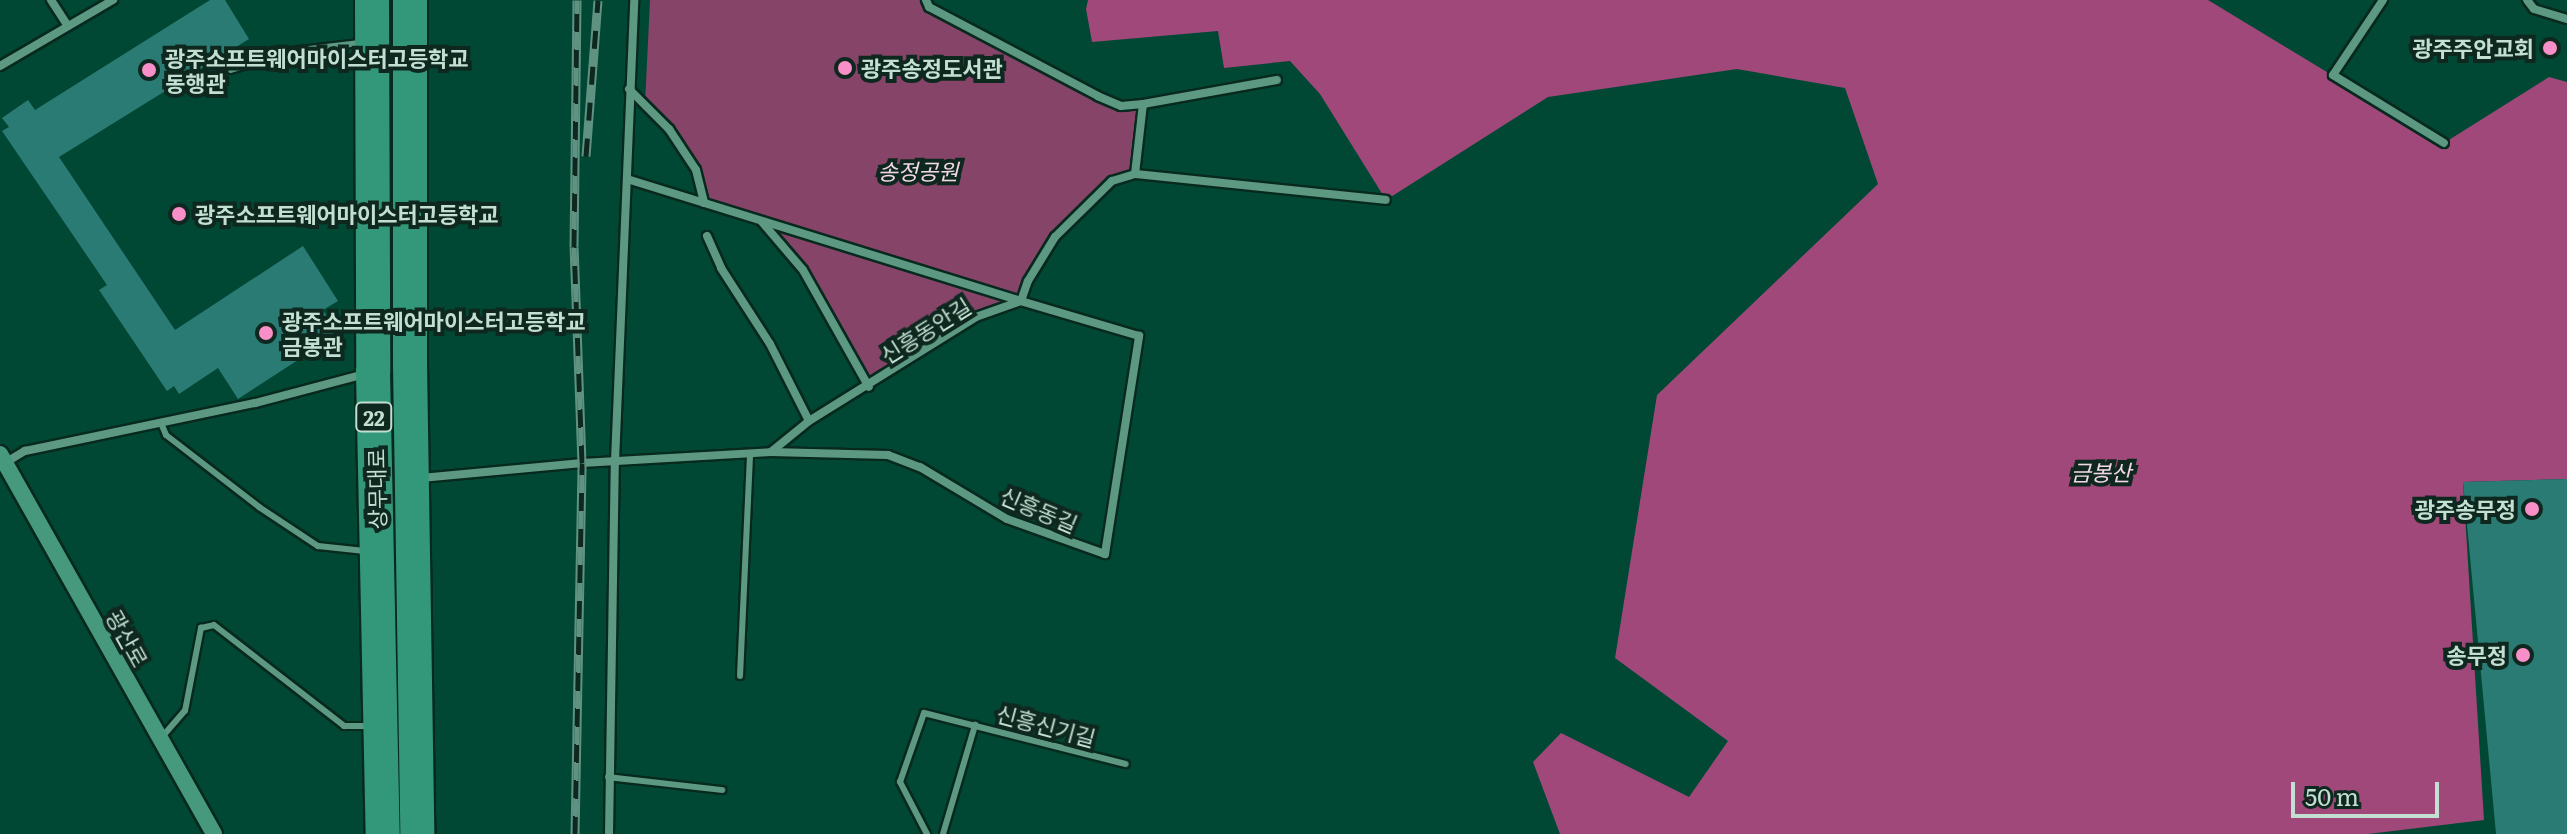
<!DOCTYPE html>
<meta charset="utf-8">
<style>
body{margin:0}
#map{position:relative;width:2567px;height:834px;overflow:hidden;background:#004734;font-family:Literata,"Noto Sans KR",serif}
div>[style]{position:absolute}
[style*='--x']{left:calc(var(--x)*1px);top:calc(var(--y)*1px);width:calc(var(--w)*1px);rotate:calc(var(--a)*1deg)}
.green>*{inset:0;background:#864468}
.forest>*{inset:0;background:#9f4879}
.building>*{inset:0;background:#2a7b74}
.roads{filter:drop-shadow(2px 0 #08291e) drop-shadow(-2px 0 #08291e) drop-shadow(0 2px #08291e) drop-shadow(0 -2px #08291e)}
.lane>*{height:6px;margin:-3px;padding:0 3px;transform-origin:3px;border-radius:3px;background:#5d9982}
.street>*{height:8px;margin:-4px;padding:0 4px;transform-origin:4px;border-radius:4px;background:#5d9982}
.secondary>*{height:16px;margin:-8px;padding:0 8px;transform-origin:8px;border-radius:8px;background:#47997e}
.primary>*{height:34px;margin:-17px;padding:0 17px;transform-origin:17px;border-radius:17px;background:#329879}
.rail>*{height:9px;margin-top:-4.5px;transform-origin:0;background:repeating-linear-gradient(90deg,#0f281f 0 18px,#609282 0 36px);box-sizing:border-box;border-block:2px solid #609282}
.dots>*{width:22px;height:22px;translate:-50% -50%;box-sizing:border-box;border:4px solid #0f281f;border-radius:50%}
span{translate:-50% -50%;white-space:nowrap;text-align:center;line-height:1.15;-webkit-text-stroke:8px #0f281f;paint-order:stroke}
.shield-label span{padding:2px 6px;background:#0f281f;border:2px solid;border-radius:6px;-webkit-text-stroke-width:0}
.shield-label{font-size:20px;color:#c2dfd2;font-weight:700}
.poi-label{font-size:22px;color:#c2dfd2;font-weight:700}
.right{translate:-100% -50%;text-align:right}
.left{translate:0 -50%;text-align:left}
.park-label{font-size:22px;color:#f1d8e4;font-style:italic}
.street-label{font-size:22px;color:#c2dfd2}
.scale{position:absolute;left:2291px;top:782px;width:148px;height:36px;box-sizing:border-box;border:4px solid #c2dfd2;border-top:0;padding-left:10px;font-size:24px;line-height:28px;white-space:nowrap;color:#c2dfd2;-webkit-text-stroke:6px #0f281f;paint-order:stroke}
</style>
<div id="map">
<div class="green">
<i style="clip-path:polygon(650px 0,926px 0,929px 7px,1098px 96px,1143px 104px,1135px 174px,1112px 181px,1055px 237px,1021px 301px,976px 317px,869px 387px,803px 270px,761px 221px,704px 203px,696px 170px,645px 104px)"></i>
</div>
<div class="forest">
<i style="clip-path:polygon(1088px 0,2208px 0,2444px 143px,2549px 77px,2567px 82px,2567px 479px,2463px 482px,2484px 820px,2368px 834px,1560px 834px,1533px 762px,1561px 733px,1689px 797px,1728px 741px,1615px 658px,1657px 395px,1878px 184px,1845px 88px,1737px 69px,1548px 97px,1386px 200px,1320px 94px,1290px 61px,1224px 68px,1218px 31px,1092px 42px,1086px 9px)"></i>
</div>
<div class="building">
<i style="clip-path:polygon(210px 0,225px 0,249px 39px,59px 157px,175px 330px,303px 246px,338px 301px,323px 310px,345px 344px,322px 358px,315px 349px,238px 399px,218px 368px,179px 394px,174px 386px,167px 391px,99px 290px,107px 285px,2px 131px,9px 127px,2px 118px,28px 100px,35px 110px)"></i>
<i style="clip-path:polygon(2567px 479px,2567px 834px,2496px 834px,2463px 482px)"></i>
</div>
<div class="roads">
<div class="lane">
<i style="--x:231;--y:70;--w:64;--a:-17.3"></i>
<i style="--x:292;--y:51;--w:68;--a:-6.7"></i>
<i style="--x:161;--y:423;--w:13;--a:67"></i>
<i style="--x:166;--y:435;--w:118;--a:37.7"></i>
<i style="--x:259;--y:507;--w:71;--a:33.5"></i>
<i style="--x:318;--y:546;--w:47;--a:6.1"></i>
<i style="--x:740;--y:676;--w:222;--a:-87.4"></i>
<i style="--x:162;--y:737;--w:35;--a:-49"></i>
<i style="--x:185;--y:711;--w:85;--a:-79.1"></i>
<i style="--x:201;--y:628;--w:13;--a:-13"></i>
<i style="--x:214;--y:625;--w:165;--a:37.8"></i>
<i style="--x:344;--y:726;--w:27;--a:0"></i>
<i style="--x:608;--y:777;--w:115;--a:6.5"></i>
<i style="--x:927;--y:834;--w:59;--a:-117.4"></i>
<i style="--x:900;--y:782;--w:73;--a:-70.8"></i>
<i style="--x:924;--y:713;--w:208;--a:14.2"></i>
<i style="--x:943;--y:834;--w:114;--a:-73.6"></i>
</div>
<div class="street">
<i style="--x:51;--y:0;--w:31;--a:57"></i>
<i style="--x:2383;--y:0;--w:90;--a:123.7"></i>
<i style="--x:2333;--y:75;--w:130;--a:31.5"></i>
<i style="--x:2527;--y:0;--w:11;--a:52"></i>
<i style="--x:2534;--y:9;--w:34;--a:17"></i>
<i style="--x:0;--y:66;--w:131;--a:-30.3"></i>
<i style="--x:629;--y:89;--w:57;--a:45"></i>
<i style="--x:669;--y:129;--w:49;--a:56.6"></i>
<i style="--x:696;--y:170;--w:34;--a:76"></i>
<i style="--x:1143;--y:104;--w:136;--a:-10.2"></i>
<i style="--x:1135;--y:174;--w:252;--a:5.9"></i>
<i style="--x:627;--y:179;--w:412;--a:17.2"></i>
<i style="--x:1021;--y:301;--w:21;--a:-71"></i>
<i style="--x:1028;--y:281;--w:52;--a:-58.5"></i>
<i style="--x:1055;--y:237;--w:80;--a:-44.5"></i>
<i style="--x:1112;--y:181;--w:24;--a:-17"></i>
<i style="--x:1135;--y:174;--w:70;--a:-83.5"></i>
<i style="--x:1143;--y:104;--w:22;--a:175"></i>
<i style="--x:1121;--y:106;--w:25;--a:-157"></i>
<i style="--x:1098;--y:96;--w:191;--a:-152.2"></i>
<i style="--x:929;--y:7;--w:8;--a:-113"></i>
<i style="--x:762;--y:222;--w:63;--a:49.5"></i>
<i style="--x:803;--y:270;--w:134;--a:60.6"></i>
<i style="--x:707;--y:236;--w:35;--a:66"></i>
<i style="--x:721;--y:268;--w:90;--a:57.2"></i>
<i style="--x:770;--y:344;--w:86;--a:63.1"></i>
<i style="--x:3;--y:464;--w:26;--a:-31"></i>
<i style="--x:25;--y:451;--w:235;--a:-11.8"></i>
<i style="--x:255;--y:403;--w:114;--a:-14.8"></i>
<i style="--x:421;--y:478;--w:162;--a:-5.3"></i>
<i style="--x:582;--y:463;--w:189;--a:-3.3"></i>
<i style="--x:771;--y:452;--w:117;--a:1.5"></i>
<i style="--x:888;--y:455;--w:34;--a:21"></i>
<i style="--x:920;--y:467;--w:101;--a:30.9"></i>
<i style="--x:1007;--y:519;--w:104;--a:19.7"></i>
<i style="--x:1105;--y:554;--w:221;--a:-81.1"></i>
<i style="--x:1139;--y:336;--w:123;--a:-163.5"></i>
<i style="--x:1021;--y:301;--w:48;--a:160.4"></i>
<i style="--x:976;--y:317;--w:197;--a:148.1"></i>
<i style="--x:809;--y:421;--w:49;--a:140.8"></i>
<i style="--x:609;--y:834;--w:373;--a:-89.1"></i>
<i style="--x:615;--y:461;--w:461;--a:-87.6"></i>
</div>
<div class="secondary">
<i style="--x:0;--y:454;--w:436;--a:60.6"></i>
</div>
<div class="primary">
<i style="--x:372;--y:0;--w:372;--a:89.8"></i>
<i style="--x:373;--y:372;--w:462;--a:88.8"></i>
<i style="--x:410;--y:0;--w:364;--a:90"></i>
<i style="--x:410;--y:364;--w:470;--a:89.1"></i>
</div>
</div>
<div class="rail">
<i style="--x:586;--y:156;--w:156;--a:-85.6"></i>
<i style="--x:575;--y:834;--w:371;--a:-88.9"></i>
<i style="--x:582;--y:463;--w:216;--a:-92.1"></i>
<i style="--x:574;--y:247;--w:247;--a:-89.3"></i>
</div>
<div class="dots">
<i style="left:2550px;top:48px;background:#f98fc8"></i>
<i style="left:845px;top:68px;background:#f98fc8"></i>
<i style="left:149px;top:70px;background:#f98fc8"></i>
<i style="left:179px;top:214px;background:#f98fc8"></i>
<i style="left:266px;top:333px;background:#f98fc8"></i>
<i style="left:2532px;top:509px;background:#f98fc8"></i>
<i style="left:2523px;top:655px;background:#f98fc8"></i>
</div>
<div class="shield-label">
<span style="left:374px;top:417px">22</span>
</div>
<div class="poi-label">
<span class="right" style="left:2534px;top:48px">광주주안교회</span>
<span class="left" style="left:165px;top:70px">광주소프트웨어마이스터고등학교<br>동행관</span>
<span class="left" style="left:861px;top:68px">광주송정도서관</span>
<span class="left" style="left:195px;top:214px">광주소프트웨어마이스터고등학교</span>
<span class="left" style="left:282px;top:333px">광주소프트웨어마이스터고등학교<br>금봉관</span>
<span class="right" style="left:2516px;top:509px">광주송무정</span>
<span class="right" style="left:2507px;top:655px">송무정</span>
</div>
<div class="park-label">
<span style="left:918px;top:171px">송정공원</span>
<span style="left:2101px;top:472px">금봉산</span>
</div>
<div class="street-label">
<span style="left:925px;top:330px;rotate:-32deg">신흥동안길</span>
<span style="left:376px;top:489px;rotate:-91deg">상무대로</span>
<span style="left:1039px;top:509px;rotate:23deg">신흥동길</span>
<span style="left:128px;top:638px;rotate:61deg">광산로</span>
<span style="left:1046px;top:725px;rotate:15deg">신흥신기길</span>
</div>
<div class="scale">50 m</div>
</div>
